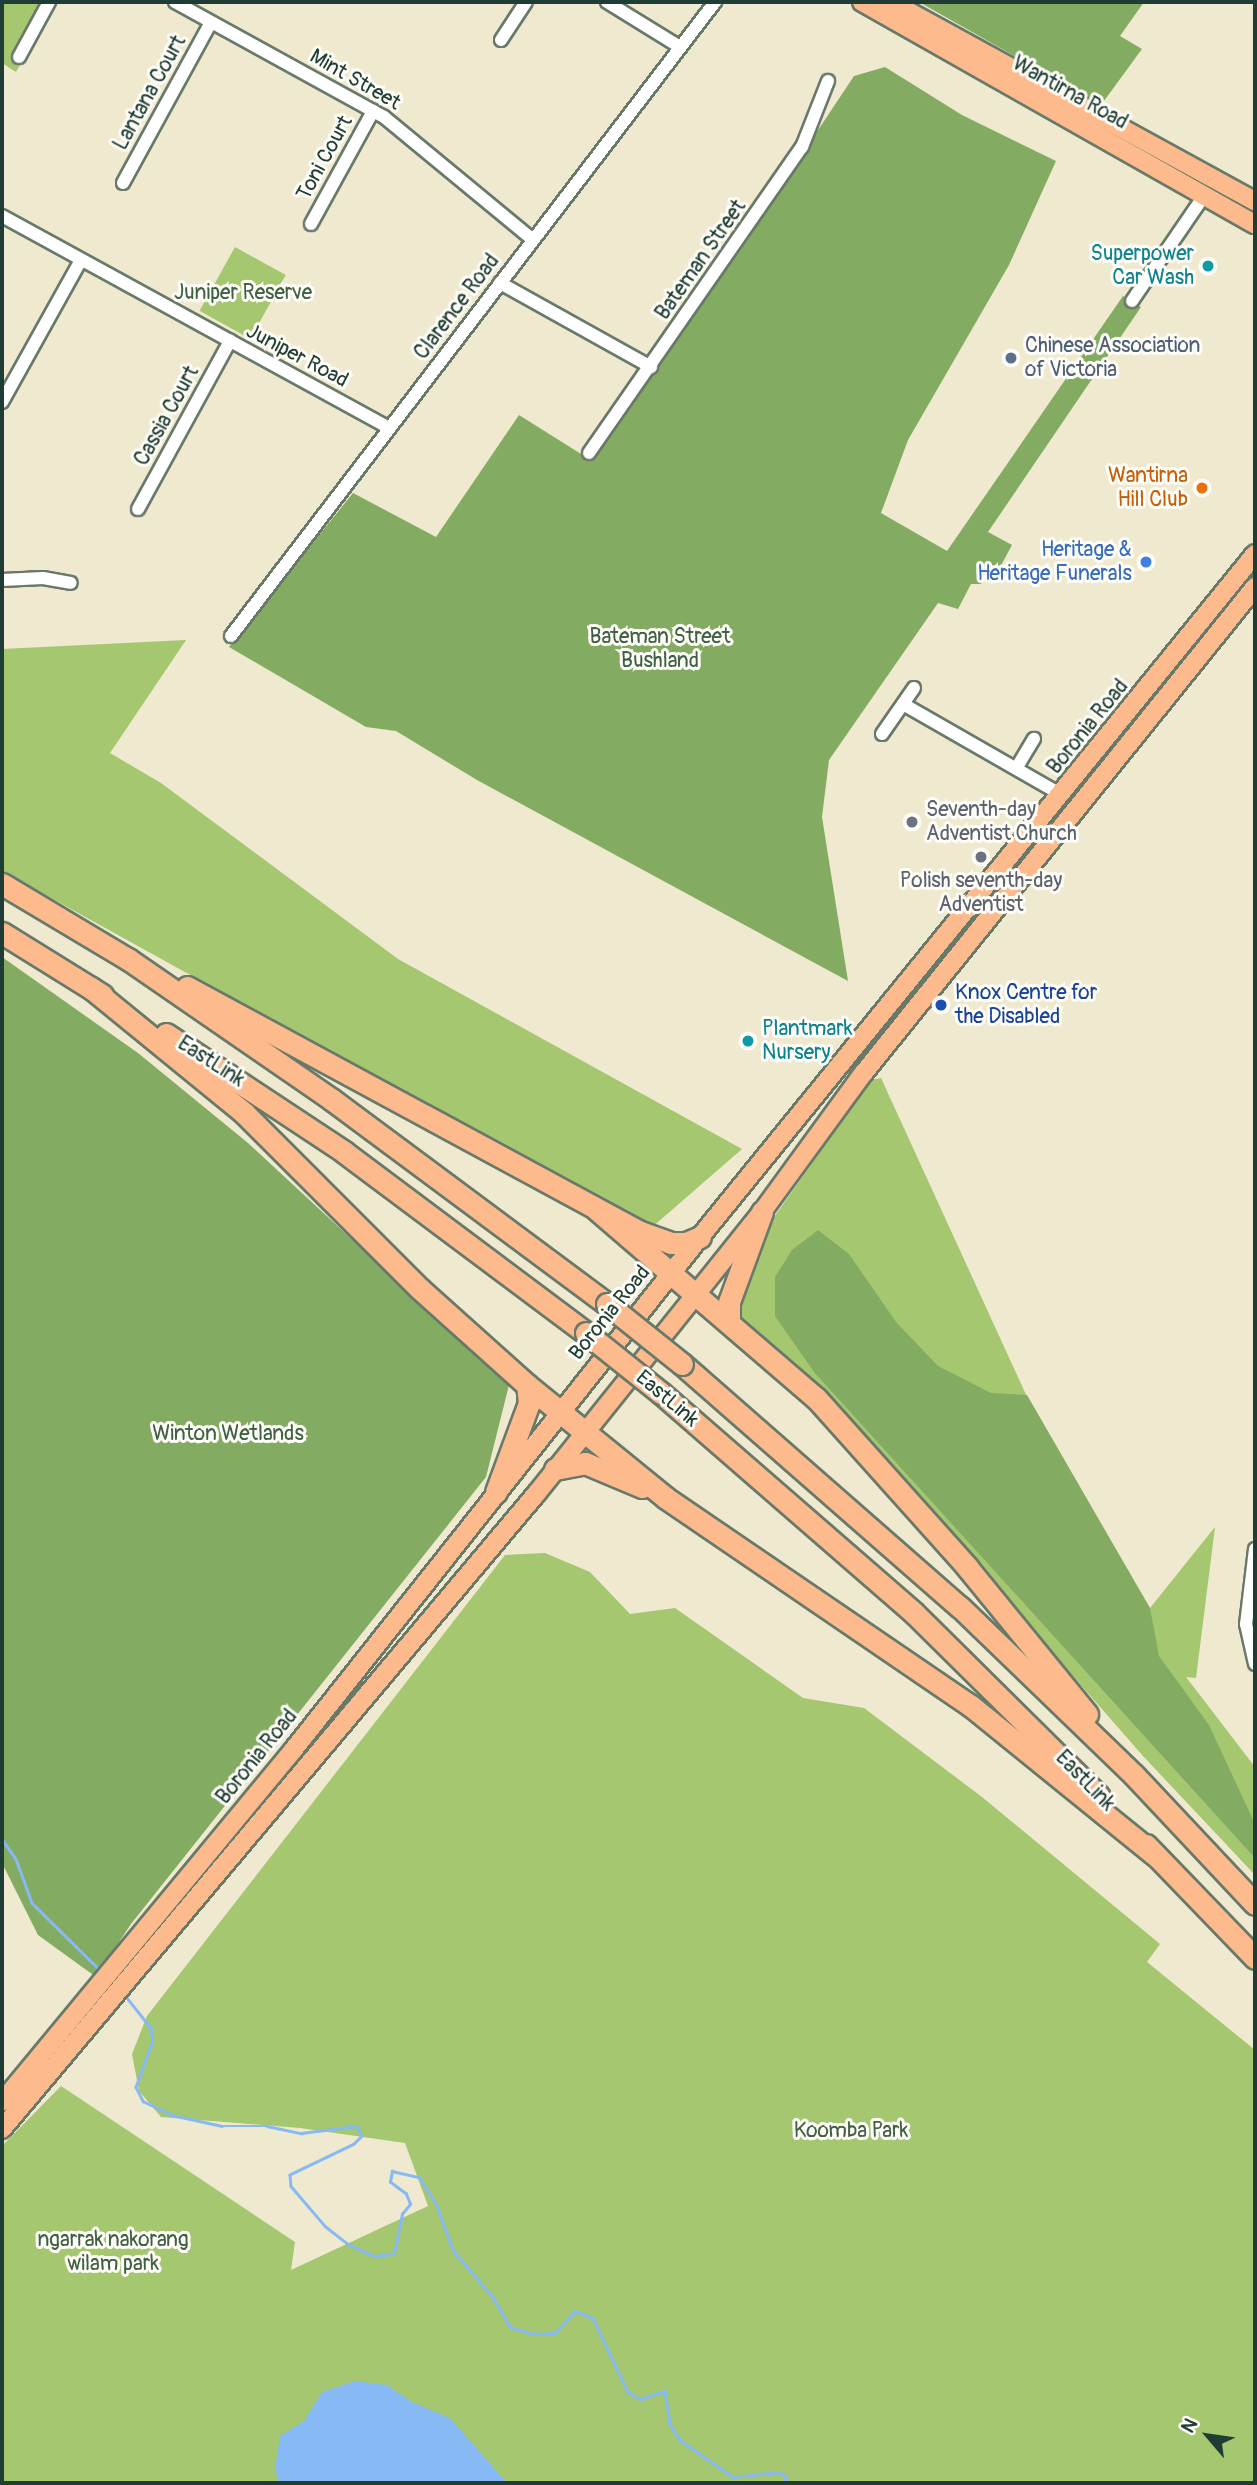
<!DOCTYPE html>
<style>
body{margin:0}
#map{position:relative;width:1257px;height:2485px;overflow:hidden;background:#efe9cf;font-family:Pangolin,sans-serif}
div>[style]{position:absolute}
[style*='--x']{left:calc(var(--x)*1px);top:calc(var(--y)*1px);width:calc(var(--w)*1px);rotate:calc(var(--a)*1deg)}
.green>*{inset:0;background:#a4c770;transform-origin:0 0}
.forest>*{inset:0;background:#83ac62}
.water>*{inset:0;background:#87b9f4}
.stream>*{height:2.5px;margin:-1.25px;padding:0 1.25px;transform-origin:1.25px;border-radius:1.25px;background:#87b9f4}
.roads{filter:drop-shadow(2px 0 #68796a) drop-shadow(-2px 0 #68796a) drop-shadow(0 2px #68796a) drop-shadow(0 -2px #68796a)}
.street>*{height:12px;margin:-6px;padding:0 6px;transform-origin:6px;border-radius:6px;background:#fff}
.primary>*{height:18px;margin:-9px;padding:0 9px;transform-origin:9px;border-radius:9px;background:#fcba8d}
.highway>*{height:21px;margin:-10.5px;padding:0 10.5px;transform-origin:10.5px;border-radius:10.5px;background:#fcba8d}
.bridges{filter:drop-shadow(2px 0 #68796a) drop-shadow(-2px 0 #68796a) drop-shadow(0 2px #68796a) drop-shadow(0 -2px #68796a)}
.highway-bridge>*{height:21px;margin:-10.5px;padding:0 10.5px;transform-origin:10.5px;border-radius:10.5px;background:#fcba8d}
.dots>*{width:19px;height:19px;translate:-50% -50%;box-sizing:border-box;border:4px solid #fdfcf7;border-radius:50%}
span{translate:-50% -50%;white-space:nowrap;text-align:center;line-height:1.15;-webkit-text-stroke:6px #fdfcf7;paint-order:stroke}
.street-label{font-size:21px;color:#1f3d34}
.culture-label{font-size:21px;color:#0d838f}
.right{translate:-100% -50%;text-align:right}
.left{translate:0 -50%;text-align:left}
.park-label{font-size:21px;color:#406043}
.service-label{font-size:21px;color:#4e5e75}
.food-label{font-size:21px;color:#c56008}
.shop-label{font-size:21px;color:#366cbe}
.worship-label{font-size:21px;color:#5b616d}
.transit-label{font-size:21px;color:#164399}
.frame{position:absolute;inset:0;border:4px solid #1f3d34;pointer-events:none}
.north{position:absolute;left:1173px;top:2401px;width:70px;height:70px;-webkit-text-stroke:5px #fdfcf7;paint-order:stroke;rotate:299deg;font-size:19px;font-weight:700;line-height:28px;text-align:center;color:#1f3d34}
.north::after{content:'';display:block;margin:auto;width:24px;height:32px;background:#1f3d34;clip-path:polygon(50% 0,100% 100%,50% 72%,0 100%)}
</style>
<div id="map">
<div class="green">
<i style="clip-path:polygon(2px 2px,55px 2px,16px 72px,2px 63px)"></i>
<i style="left:235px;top:247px;width:58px;height:73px;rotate:29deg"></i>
<i style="clip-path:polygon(186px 640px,110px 753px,161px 783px,398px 959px,742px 1149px,650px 1229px,2px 871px,2px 649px)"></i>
<i style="clip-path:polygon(881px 1078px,1039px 1423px,1150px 1608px,1215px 1527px,1196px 1678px,1186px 1677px,1255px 1767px,1255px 1875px,1143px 1756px,875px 1450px,738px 1317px,735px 1303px,757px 1241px,871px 1080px)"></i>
<i style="clip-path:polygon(545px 1553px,590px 1572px,630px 1614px,675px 1608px,803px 1698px,864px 1708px,982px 1797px,1160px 1944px,1147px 1962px,1255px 2050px,1255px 2483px,2px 2483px,2px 2146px,61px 2086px,295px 2242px,291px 2270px,428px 2206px,405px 2143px,300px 2128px,161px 2117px,139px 2091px,132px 2054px,147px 2016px,505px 1555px)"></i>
</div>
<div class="forest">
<i style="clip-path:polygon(919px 2px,1144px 2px,1120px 36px,1142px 49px,1101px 105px)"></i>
<i style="clip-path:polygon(885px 67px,962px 115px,1056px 161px,1009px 265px,908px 440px,881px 513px,947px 551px,1123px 296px,1141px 307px,988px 532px,1012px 545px,999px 569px,992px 565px,981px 584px,971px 584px,958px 609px,938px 603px,829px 760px,822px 817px,848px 981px,477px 780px,396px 731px,366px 727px,229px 647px,353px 493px,436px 537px,519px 415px,589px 459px,731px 261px,854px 76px)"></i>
<i style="clip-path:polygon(2px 957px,138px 1053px,248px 1143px,509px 1385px,486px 1477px,131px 1924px,96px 1977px,38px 1935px,2px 1863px)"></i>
<i style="clip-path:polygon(818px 1230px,849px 1254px,896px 1322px,938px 1366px,991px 1393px,1027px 1395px,1150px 1608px,1159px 1656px,1209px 1725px,1255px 1824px,1255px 1858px,814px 1372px,775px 1316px,775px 1277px,792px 1250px)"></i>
</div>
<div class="water">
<i style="clip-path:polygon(355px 2381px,387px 2385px,412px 2402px,450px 2418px,507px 2483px,279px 2483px,275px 2469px,280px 2436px,304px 2421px,322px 2392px)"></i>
</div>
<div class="stream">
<i style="--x:2;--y:1839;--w:24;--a:55"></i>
<i style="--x:16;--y:1859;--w:47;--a:70"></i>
<i style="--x:32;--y:1903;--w:98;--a:44.6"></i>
<i style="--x:124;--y:1994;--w:43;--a:51.5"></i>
<i style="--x:151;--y:2028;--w:12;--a:81"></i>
<i style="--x:153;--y:2040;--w:50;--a:109.9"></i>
<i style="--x:136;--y:2087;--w:16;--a:63"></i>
<i style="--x:143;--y:2101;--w:32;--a:26"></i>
<i style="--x:172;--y:2115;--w:51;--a:12.4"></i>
<i style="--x:222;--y:2126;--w:45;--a:0"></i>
<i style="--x:267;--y:2126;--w:35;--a:12"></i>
<i style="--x:301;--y:2133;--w:56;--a:-7.1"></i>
<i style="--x:357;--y:2126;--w:11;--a:63"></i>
<i style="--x:362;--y:2136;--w:11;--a:135"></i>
<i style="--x:354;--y:2144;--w:71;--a:154.2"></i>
<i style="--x:290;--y:2175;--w:11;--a:85"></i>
<i style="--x:291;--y:2186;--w:52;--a:49.6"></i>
<i style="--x:325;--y:2226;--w:29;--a:38"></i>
<i style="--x:348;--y:2244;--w:29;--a:25"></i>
<i style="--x:374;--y:2256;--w:20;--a:-6"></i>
<i style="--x:394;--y:2254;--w:41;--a:-78.7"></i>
<i style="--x:402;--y:2214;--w:13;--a:-51"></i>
<i style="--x:410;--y:2204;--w:11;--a:-112"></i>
<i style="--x:406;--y:2194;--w:20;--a:-143"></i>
<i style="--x:390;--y:2182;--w:11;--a:-80"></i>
<i style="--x:392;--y:2171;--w:28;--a:13"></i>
<i style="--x:419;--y:2177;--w:31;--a:57"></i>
<i style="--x:436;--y:2203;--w:50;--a:70.1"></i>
<i style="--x:453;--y:2250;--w:62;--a:49.6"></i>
<i style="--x:493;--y:2297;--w:34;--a:60"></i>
<i style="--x:510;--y:2327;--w:25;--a:16"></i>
<i style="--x:534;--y:2334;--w:21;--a:-3"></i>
<i style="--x:555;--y:2333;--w:30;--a:-48"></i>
<i style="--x:575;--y:2311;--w:19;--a:21"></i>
<i style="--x:593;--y:2318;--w:82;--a:64.7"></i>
<i style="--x:628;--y:2392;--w:14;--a:30"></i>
<i style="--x:640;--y:2399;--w:26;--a:-18"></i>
<i style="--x:665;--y:2391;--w:33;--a:81"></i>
<i style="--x:670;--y:2424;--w:19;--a:58"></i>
<i style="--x:680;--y:2440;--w:65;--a:34.9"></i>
<i style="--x:733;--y:2477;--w:46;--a:-6.2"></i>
<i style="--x:779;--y:2472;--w:9;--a:32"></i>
<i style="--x:787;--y:2477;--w:7;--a:124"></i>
</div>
<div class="roads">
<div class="street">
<i style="--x:175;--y:2;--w:239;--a:28.8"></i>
<i style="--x:384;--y:117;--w:193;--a:39.5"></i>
<i style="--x:607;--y:2;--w:86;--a:31.7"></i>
<i style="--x:501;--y:40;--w:45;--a:-56.7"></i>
<i style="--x:19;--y:57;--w:63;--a:-61.4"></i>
<i style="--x:123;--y:183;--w:183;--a:-61.3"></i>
<i style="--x:2;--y:216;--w:442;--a:28.7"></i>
<i style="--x:311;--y:224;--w:129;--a:-61.2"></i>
<i style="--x:500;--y:283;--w:173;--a:29.1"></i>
<i style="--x:1132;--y:301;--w:127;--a:-55.6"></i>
<i style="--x:2;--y:402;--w:162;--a:-60.9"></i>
<i style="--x:589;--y:453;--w:373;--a:-55.2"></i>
<i style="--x:802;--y:147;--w:71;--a:-68.5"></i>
<i style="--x:138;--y:509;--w:192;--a:-61.3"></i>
<i style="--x:2;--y:580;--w:41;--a:-2.8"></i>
<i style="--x:43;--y:578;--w:28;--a:10"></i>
<i style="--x:231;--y:636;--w:798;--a:-52.64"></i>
<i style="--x:903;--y:704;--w:183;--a:29.8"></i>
<i style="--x:882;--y:734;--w:56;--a:-55.2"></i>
<i style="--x:1017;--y:767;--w:33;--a:-59"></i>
<i style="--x:1255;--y:1549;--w:76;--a:96.8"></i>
<i style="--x:1246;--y:1624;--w:41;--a:77.3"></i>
</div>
<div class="primary">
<i style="--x:862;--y:2;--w:451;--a:29.5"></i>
<i style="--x:891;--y:2;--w:415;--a:28.7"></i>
<i style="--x:2;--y:2102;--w:458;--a:-50.4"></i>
<i style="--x:294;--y:1749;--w:653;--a:-51.59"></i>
<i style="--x:700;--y:1237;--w:880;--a:-50.9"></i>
<i style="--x:2;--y:2129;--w:830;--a:-49.94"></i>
<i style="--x:536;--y:1494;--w:361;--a:-51.3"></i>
<i style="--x:762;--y:1212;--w:170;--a:-53.9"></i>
<i style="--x:862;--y:1075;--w:627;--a:-51.15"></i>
</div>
<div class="highway">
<i style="--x:2;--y:884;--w:147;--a:30.8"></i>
<i style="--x:128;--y:959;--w:247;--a:34.6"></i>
<i style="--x:331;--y:1099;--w:344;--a:36.6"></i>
<i style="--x:2;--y:933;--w:118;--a:31.8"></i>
<i style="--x:187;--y:987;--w:513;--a:28.41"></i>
<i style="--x:638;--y:1231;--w:35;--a:20"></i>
<i style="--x:671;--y:1243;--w:15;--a:0"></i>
<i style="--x:686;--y:1243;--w:15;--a:-23"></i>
<i style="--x:91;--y:988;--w:198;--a:39.2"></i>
<i style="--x:244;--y:1113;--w:249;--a:45"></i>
<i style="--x:420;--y:1289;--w:144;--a:41.9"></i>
<i style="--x:527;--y:1385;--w:179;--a:39.1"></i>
<i style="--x:666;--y:1498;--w:369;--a:34.3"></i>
<i style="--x:971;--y:1706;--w:237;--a:39"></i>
<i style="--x:166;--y:1034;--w:214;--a:33.5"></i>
<i style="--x:344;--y:1152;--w:302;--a:36.8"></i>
<i style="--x:596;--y:1209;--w:291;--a:40.7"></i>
<i style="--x:817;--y:1399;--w:225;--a:48.2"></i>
<i style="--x:967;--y:1567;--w:190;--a:50.8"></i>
<i style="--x:729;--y:1321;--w:19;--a:-90"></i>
<i style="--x:729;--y:1302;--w:96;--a:-69.9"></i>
<i style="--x:682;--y:1364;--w:369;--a:41.2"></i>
<i style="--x:960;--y:1607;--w:240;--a:44"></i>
<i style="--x:1133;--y:1774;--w:178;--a:46.8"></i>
<i style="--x:661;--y:1393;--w:335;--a:41"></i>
<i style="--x:914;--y:1613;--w:260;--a:44.7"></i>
<i style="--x:555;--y:1469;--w:31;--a:-11"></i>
<i style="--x:585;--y:1463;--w:62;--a:22.8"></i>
<i style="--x:496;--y:1492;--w:95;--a:-69.7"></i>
<i style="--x:529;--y:1403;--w:18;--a:-96"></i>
<i style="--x:1146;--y:1845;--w:157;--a:46"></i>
</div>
</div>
<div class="bridges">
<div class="highway-bridge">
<i style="--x:607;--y:1304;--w:96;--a:38.7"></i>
<i style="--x:586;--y:1333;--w:96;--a:38.7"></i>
</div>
</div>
<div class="dots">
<i style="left:1208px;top:266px;background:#0f9aa8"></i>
<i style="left:1011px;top:358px;background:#5c6f8a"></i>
<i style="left:1202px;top:488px;background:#e8710a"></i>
<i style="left:1146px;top:562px;background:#3f7fe0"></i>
<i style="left:912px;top:822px;background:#6b7280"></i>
<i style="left:981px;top:857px;background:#6b7280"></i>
<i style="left:941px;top:1005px;background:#1a4fb4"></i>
<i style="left:748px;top:1041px;background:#0f9aa8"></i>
</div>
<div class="street-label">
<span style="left:355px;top:80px;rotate:30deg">Mint Street</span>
<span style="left:150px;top:93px;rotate:-61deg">Lantana Court</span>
<span style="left:1070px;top:93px;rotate:29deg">Wantirna Road</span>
<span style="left:325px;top:158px;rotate:-61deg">Toni Court</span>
<span style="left:701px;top:260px;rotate:-55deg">Bateman Street</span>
<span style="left:457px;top:307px;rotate:-53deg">Clarence Road</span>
<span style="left:297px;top:356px;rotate:28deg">Juniper Road</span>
<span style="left:167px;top:416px;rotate:-61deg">Cassia Court</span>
<span style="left:1088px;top:727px;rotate:-51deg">Boronia Road</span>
<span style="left:211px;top:1062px;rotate:33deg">EastLink</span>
<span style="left:610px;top:1313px;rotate:-51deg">Boronia Road</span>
<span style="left:667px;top:1399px;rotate:40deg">EastLink</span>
<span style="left:257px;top:1757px;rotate:-51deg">Boronia Road</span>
<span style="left:1085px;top:1781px;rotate:46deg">EastLink</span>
</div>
<div class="culture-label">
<span class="right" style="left:1194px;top:266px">Superpower<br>Car Wash</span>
<span class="left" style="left:762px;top:1041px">Plantmark<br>Nursery</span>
</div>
<div class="park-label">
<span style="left:243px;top:293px">Juniper Reserve</span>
<span style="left:660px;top:649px">Bateman Street<br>Bushland</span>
<span style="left:228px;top:1434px">Winton Wetlands</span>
<span style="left:851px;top:2131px">Koomba Park</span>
<span style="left:113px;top:2252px">ngarrak nakorang<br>wilam park</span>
</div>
<div class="service-label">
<span class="left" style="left:1025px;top:358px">Chinese Association<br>of Victoria</span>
</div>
<div class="food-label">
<span class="right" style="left:1188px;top:488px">Wantirna<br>Hill Club</span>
</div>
<div class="shop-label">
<span class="right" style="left:1132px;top:562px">Heritage &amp;<br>Heritage Funerals</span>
</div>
<div class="worship-label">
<span class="left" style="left:926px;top:822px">Seventh-day<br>Adventist Church</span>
<span style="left:981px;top:893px">Polish seventh-day<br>Adventist</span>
</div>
<div class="transit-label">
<span class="left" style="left:955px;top:1005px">Knox Centre for<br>the Disabled</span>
</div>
<div class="frame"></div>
<div class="north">N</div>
</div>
